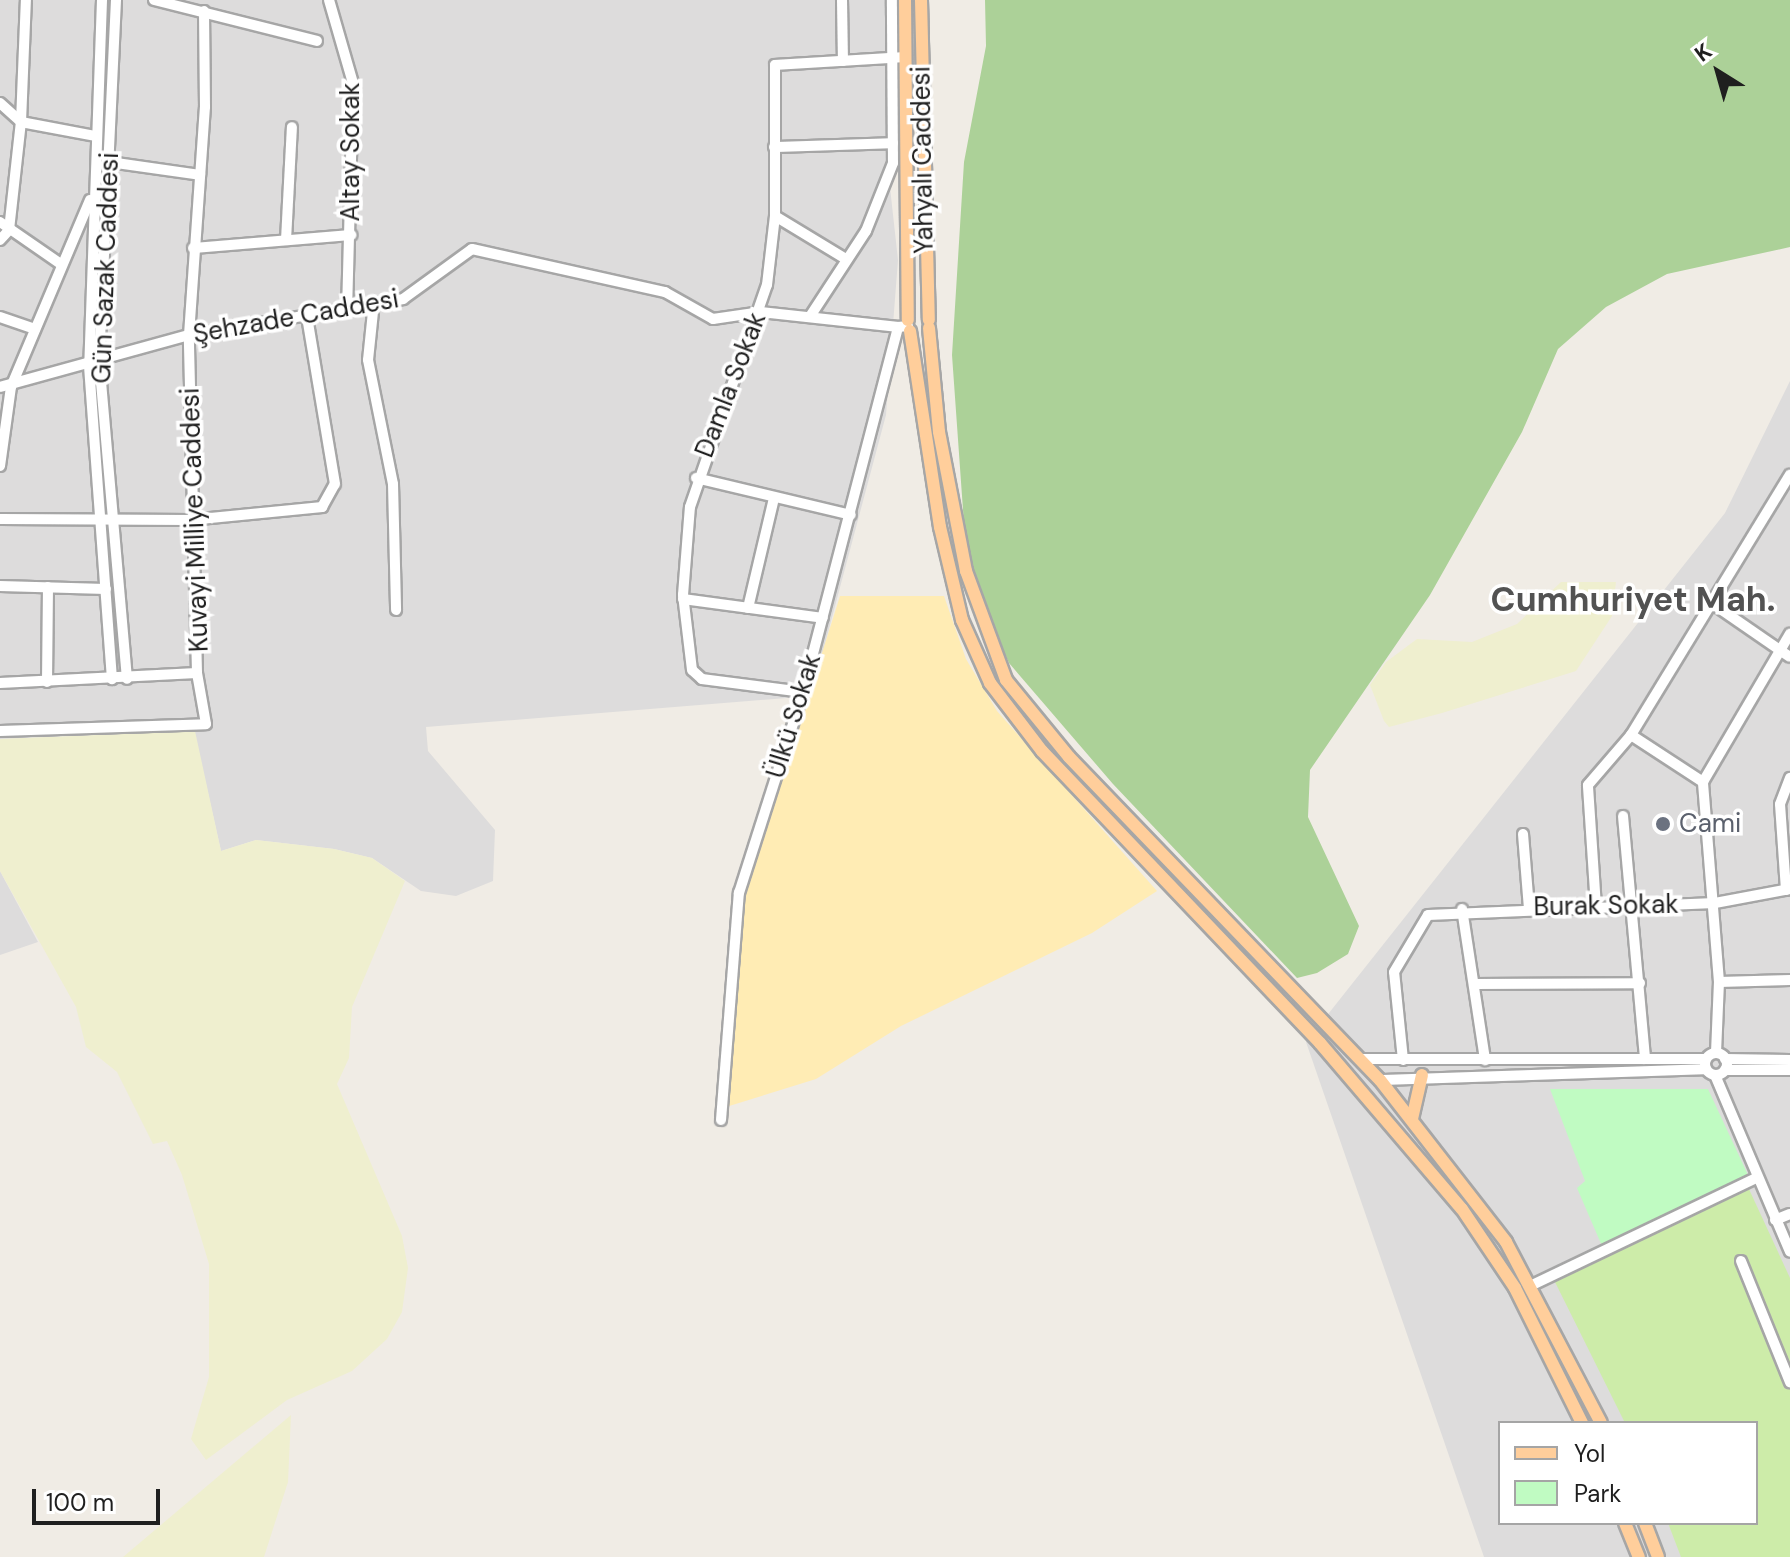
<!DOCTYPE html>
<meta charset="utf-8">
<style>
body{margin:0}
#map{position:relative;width:1790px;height:1557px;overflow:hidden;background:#f0ece5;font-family:"DM Sans",sans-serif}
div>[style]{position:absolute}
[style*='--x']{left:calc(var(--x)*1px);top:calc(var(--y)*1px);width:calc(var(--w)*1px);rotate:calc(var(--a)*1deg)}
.residential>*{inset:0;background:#dddcdc}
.farmland>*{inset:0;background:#efefcf}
.grass>*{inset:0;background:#cdeca9}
.forest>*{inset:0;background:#acd198}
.sand>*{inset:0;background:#ffecb4}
.park>*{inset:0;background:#c0fbc2}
.roads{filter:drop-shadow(2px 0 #a6a6a6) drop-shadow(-2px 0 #a6a6a6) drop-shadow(0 2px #a6a6a6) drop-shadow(0 -2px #a6a6a6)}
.minor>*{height:10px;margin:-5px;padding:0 5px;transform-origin:5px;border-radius:5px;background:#fff}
.minor>.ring{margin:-5px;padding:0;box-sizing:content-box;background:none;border:10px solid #fff;border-radius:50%}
.major>*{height:12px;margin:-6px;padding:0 6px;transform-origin:6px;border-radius:6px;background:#ffce9b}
.dots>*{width:22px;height:22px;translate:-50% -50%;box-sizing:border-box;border:4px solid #fff;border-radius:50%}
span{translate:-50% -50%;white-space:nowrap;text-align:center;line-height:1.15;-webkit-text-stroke:7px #fff;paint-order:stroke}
.street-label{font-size:26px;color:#1f1f1f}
.worship-label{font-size:26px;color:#5b616d}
.left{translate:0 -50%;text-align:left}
.district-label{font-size:34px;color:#525252;font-weight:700}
.legend{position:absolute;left:1498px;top:1421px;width:260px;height:104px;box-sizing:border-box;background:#fff;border:2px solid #a5a5a5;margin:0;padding:10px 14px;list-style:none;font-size:24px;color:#1f1f1f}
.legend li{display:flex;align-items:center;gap:16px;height:40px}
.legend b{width:40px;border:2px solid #a5a5a5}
.north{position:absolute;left:1678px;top:32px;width:80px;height:80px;-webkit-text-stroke:6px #fff;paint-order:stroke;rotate:323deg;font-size:22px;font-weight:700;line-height:32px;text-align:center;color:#1f1f1f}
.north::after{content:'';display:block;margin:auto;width:28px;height:36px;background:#1f1f1f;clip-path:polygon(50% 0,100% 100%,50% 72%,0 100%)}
.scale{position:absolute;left:32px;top:1489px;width:128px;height:36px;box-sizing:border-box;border:4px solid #1f1f1f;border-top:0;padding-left:10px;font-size:24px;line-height:28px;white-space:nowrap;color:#1f1f1f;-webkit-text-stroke:6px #fff;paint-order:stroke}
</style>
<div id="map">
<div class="residential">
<i style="clip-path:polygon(0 0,887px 0,887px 160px,898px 260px,886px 415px,811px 696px,426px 727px,428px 751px,495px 830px,493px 881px,456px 896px,421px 891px,372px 858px,334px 849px,256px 840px,221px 851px,194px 731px,0 739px)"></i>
<i style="clip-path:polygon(evenodd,1790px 381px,1790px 1557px,1484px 1557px,1306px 1042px,1725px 513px,1790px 381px,1500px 1423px,1756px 1423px,1756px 1523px,1500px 1523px,1500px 1423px)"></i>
<i style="clip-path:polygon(0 871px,38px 942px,0 955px)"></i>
</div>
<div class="farmland">
<i style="clip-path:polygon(1561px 582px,1616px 582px,1612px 616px,1576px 671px,1442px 713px,1389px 727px,1384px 721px,1370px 685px,1386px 662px,1417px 639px,1472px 642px,1517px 624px)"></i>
<i style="clip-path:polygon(195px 731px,221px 851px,256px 840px,334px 849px,372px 858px,405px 881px,352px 1007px,349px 1058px,337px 1084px,402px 1236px,408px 1268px,402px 1312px,387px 1339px,352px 1371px,287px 1400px,206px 1460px,191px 1439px,209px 1377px,209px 1264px,182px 1175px,167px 1141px,153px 1144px,117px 1072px,86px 1047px,76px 1007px,0 871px,0 739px)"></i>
<i style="clip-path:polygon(291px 1415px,288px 1482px,264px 1557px,123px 1557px)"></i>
</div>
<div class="grass">
<i style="clip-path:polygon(1748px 1187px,1790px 1278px,1790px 1557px,1681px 1557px,1668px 1523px,1756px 1523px,1756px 1423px,1625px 1423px,1555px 1282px)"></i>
</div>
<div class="forest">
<i style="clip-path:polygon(985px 0,1790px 0,1790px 247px,1667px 274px,1606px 307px,1558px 349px,1522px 432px,1430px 595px,1310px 770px,1308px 817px,1359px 926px,1348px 954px,1317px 973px,1297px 978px,1113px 784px,1009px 663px,978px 593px,966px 552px,952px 355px,964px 162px,986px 46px)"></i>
</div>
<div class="sand">
<i style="clip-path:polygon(840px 596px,944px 596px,966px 659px,997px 711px,1157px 891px,1092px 933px,901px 1026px,816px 1079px,726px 1107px,745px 897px)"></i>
</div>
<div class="park">
<i style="clip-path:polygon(1550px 1089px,1708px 1089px,1748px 1175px,1602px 1246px,1577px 1188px,1585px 1181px)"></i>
</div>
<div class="roads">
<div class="minor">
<i style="--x:102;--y:0;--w:366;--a:92"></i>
<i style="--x:89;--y:366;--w:314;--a:85.8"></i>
<i style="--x:116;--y:0;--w:359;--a:92.7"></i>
<i style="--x:99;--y:359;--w:321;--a:85"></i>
<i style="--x:154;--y:0;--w:168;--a:14.1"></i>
<i style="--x:329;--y:0;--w:86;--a:73.9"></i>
<i style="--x:353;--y:83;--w:225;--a:91.5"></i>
<i style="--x:842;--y:0;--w:61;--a:89.1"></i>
<i style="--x:0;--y:103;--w:28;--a:42"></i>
<i style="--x:21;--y:122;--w:75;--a:10.7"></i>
<i style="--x:774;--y:147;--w:119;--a:-1.9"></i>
<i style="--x:109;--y:162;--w:92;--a:8.1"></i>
<i style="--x:775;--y:216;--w:81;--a:31.3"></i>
<i style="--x:0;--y:222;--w:75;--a:34.7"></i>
<i style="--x:0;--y:240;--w:13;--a:-48"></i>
<i style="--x:9;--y:230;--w:109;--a:-83.7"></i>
<i style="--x:21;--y:122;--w:122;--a:-87.7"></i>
<i style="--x:286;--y:240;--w:113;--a:-87"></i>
<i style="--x:193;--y:248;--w:159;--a:-4.7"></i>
<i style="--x:374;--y:302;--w:58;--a:95.9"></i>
<i style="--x:368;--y:360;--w:126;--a:78.6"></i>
<i style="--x:393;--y:484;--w:126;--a:88.6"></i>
<i style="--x:811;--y:315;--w:100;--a:-56.8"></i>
<i style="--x:866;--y:231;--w:73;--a:-68.3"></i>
<i style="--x:893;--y:163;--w:163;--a:-90.4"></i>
<i style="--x:0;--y:317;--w:37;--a:19"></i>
<i style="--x:0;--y:387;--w:196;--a:-15.4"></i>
<i style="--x:189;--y:335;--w:217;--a:-9.5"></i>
<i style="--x:403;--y:299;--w:85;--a:-35.9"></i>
<i style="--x:472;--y:249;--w:198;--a:12.6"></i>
<i style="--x:665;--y:292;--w:55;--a:29.4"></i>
<i style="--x:713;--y:319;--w:49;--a:-8.3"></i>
<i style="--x:761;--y:312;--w:138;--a:6.2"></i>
<i style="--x:0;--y:466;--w:80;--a:-82.1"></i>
<i style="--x:11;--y:387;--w:203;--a:-67.1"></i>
<i style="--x:696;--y:478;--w:159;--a:13.4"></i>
<i style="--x:0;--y:519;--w:190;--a:0.3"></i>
<i style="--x:190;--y:520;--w:133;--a:-5.6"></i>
<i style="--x:322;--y:507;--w:26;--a:-61"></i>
<i style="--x:335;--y:484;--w:175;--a:-99.5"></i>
<i style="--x:0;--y:586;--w:106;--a:1.6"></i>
<i style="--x:683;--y:599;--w:141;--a:7.7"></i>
<i style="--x:1713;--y:604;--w:93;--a:34.5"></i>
<i style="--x:748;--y:608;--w:113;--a:-76.7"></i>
<i style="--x:197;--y:673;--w:338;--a:-91.4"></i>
<i style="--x:189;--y:335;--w:229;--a:-86"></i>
<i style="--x:205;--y:107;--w:96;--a:-90.6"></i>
<i style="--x:47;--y:682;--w:95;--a:-89.4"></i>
<i style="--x:0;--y:683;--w:197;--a:-2.9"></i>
<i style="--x:803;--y:692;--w:102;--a:-172.7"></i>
<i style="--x:702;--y:679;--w:13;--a:-138"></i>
<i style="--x:692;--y:670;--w:76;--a:-96.8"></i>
<i style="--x:683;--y:595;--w:88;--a:-85.5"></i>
<i style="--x:690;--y:507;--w:235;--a:-70.9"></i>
<i style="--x:767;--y:285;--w:69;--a:-83.4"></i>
<i style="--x:775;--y:216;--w:151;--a:-90"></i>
<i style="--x:775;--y:65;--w:130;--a:-3.5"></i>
<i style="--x:0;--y:731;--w:206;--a:-1.9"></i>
<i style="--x:206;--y:724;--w:52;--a:-100"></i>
<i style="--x:1631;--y:735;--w:86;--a:33.1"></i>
<i style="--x:1623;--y:816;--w:244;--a:84.8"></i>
<i style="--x:1523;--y:834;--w:74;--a:85.4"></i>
<i style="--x:1786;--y:890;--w:86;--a:-94"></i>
<i style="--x:1780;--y:804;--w:28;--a:-69"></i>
<i style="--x:1596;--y:907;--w:122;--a:-93.8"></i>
<i style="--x:1588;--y:785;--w:66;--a:-49.3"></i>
<i style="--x:1631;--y:735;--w:305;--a:-58.6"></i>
<i style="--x:1462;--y:909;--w:153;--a:81.3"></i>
<i style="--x:1719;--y:982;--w:71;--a:-1.6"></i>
<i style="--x:1474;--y:984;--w:166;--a:-0.3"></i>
<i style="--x:1716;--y:1053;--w:71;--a:-87.6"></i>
<i style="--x:1719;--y:982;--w:201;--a:-94.6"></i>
<i style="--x:1703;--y:782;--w:172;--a:-59.6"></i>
<i class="ring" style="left:1705px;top:1053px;width:12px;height:12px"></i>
<i style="--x:1362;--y:1059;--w:344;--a:0"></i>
<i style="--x:1725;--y:1059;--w:65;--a:0.9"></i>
<i style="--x:1403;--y:1060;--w:88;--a:-95.8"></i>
<i style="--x:1394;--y:972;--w:66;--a:-59.2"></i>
<i style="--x:1428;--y:915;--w:287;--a:-2.4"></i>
<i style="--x:1715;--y:903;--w:76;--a:-10.6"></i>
<i style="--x:1725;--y:1070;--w:65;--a:0"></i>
<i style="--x:1715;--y:1075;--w:192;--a:67"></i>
<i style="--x:1380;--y:1080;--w:326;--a:-1.9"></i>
<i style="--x:721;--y:1120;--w:228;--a:-85.5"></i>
<i style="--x:739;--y:893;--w:211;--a:-72.3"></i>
<i style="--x:803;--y:692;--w:377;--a:-75.4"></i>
<i style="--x:898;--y:327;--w:10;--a:-6"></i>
<i style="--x:1775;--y:1220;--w:16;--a:-22"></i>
<i style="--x:1741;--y:1261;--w:131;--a:68"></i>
<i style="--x:1532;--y:1285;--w:248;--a:-25.5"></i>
</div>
<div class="major">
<i style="--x:905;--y:0;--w:320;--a:89.5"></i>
<i style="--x:921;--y:0;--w:320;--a:88.6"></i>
<i style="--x:929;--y:328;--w:104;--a:84.5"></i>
<i style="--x:939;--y:432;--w:142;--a:79"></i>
<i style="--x:966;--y:571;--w:116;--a:69.8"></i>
<i style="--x:1006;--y:680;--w:99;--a:50.7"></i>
<i style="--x:1069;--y:757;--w:448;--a:46.1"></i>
<i style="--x:1380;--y:1080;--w:205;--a:52.1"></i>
<i style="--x:1506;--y:1242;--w:204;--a:62.3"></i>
<i style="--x:910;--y:331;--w:198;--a:81.3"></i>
<i style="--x:940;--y:527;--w:96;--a:76.7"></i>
<i style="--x:962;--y:620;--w:69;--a:66"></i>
<i style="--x:990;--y:683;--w:86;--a:52.6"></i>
<i style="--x:1042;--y:751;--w:403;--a:46.4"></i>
<i style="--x:1320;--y:1043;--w:218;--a:49.5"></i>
<i style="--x:1462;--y:1209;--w:95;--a:56.1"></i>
<i style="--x:1515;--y:1288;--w:151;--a:63.6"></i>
<i style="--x:1412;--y:1119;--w:45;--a:-77.2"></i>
<i style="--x:1625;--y:1523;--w:37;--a:68"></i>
<i style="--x:1645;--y:1523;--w:36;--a:69"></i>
</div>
</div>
<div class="dots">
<i style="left:1663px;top:824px;background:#6b7280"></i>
</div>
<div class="street-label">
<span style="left:351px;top:152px;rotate:-90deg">Altay Sokak</span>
<span style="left:923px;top:160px;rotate:-91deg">Yahyalı Caddesi</span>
<span style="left:106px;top:268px;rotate:-88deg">Gün Sazak Caddesi</span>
<span style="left:296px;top:317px;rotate:-10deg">Şehzade Caddesi</span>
<span style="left:731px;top:385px;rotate:-69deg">Damla Sokak</span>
<span style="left:195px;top:520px;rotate:-92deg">Kuvayi Milliye Caddesi</span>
<span style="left:794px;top:716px;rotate:-73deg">Ülkü Sokak</span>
<span style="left:1606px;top:906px;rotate:-1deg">Burak Sokak</span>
</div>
<div class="worship-label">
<span class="left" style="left:1679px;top:824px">Cami</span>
</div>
<div class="district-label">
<span style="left:1633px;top:600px">Cumhuriyet Mah.</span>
</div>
<ul class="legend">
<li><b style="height:10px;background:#ffce9b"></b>Yol</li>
<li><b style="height:22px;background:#c0fbc2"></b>Park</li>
</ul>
<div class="north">K</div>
<div class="scale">100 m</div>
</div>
